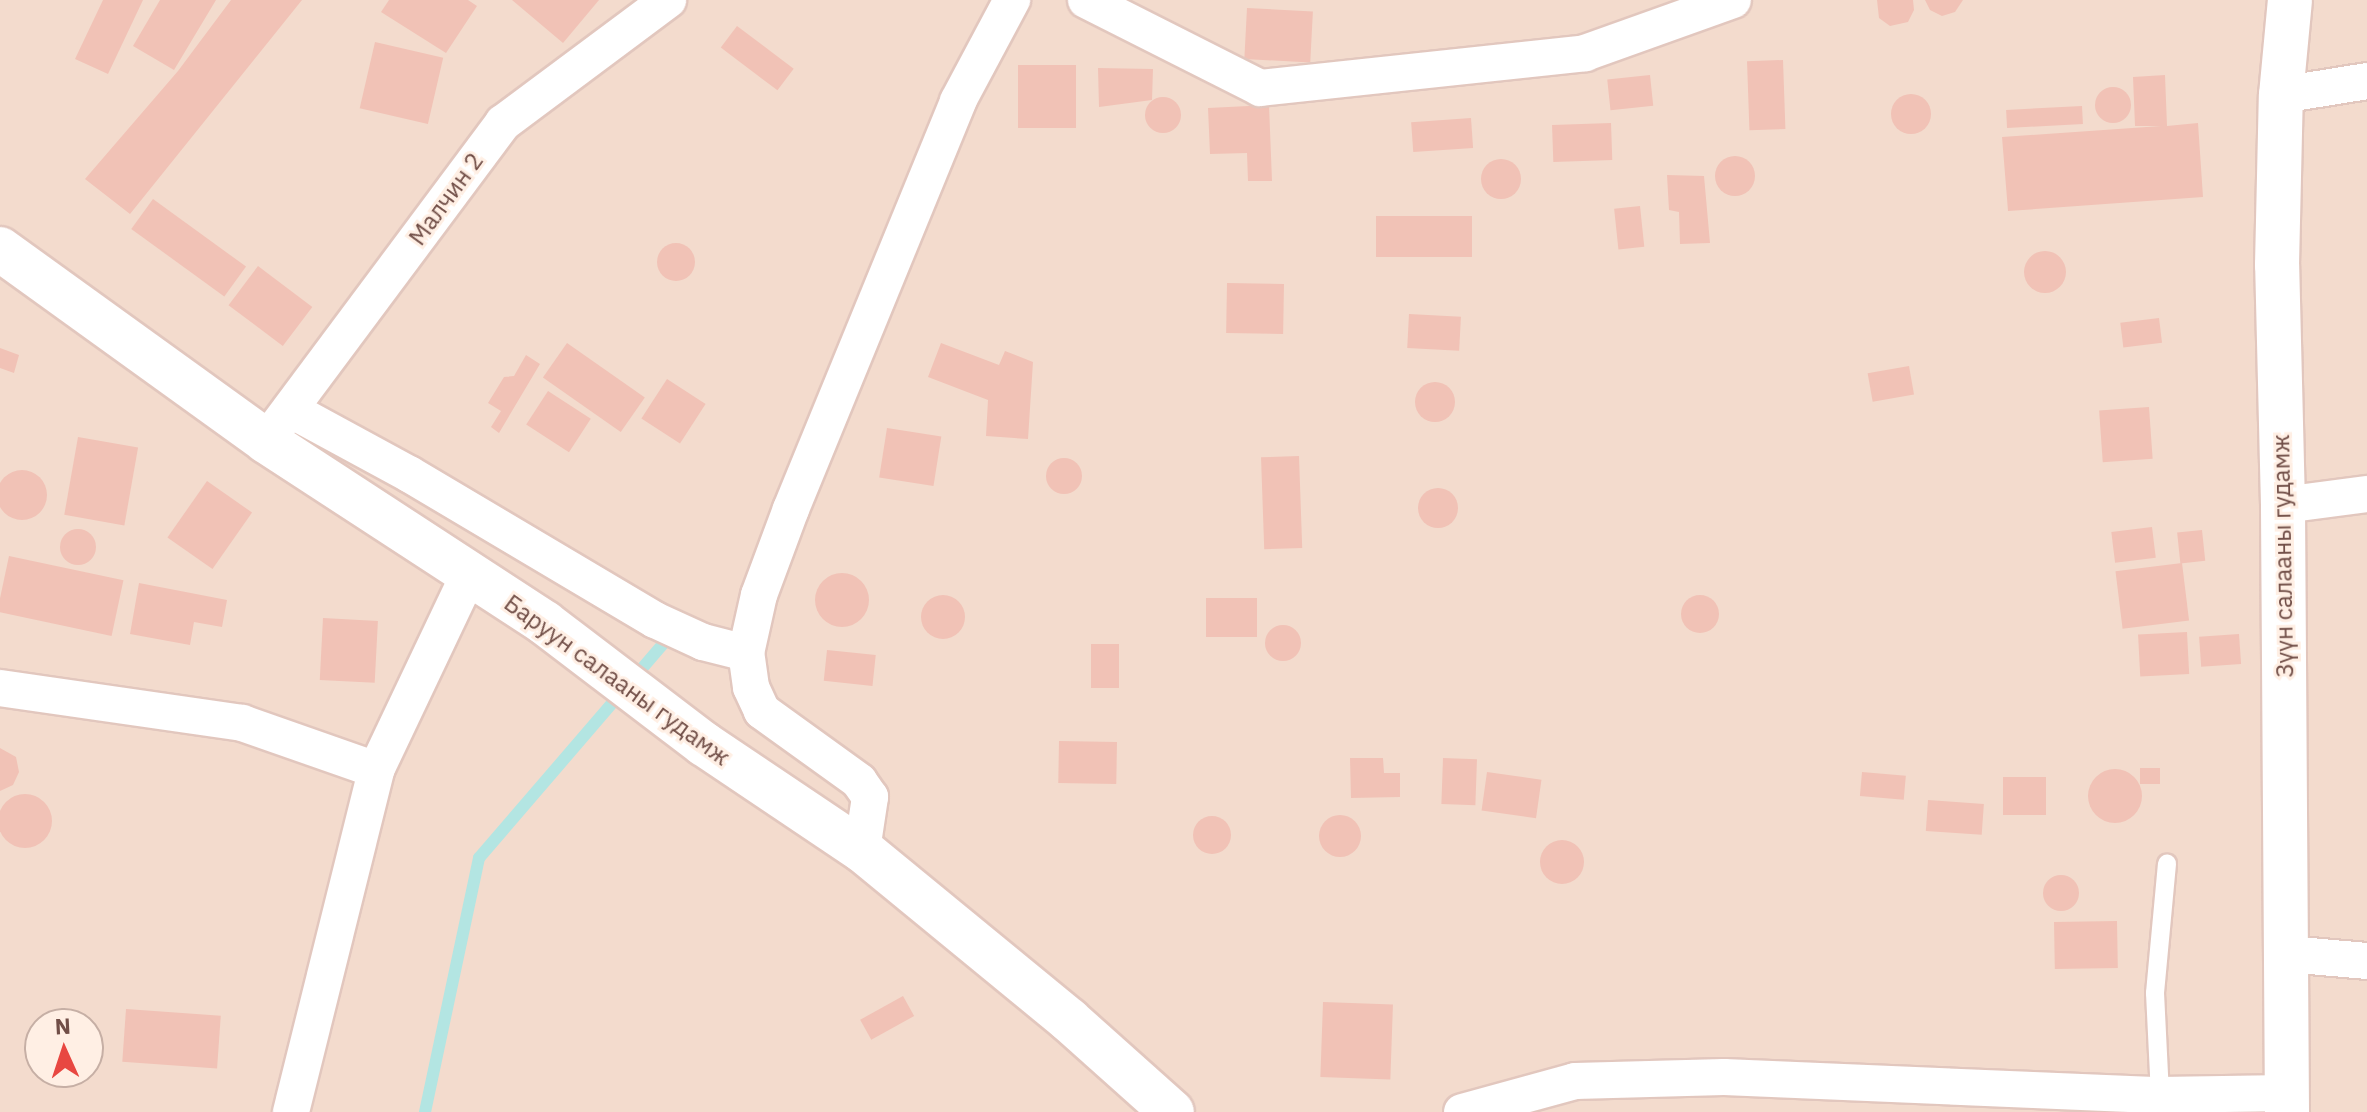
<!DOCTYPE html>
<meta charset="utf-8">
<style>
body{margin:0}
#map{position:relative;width:2367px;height:1112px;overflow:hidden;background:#fcebde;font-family:"IBM Plex Sans",sans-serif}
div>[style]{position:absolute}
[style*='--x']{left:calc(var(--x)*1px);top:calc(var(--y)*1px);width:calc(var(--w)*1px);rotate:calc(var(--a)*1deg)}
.residential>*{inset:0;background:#f3dbcd}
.stream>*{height:12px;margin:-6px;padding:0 6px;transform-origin:6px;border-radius:6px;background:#b3e5e2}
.building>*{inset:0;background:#f1c2b6;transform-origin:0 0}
.round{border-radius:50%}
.roads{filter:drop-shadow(2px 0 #e2c7be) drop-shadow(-2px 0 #e2c7be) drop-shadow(0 2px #e2c7be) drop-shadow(0 -2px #e2c7be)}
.lane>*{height:18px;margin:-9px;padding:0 9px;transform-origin:9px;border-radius:9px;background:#fff}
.street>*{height:36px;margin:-18px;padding:0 18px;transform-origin:18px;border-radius:18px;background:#fff}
.secondary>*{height:44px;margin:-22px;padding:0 22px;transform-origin:22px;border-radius:22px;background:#fff}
span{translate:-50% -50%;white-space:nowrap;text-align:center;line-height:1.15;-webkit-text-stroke:6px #ffefe4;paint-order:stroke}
.street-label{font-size:24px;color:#714e47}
.north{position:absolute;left:24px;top:1008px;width:80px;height:80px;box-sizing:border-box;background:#ffefe4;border:2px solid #c6afa5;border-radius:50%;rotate:357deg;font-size:22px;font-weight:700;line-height:32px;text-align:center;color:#714e47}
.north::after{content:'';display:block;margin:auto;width:28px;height:36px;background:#e84741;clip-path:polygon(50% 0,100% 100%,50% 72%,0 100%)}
</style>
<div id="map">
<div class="residential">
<i style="clip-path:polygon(evenodd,0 0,2367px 0,2367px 1112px,0 1112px,0 0,40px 1024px,88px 1024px,88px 1072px,40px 1072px,40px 1024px)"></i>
</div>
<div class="stream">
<i style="--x:425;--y:1112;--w:260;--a:-78"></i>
<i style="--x:479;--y:858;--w:285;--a:-49.3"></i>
</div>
<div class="building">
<i style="clip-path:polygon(103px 0,143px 0,108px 74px,75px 59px)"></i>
<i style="clip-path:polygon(160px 0,216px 0,174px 70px,133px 46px)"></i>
<i style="clip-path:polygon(231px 0,302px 0,130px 214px,85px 179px,178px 71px)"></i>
<i style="clip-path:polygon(389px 0,468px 0,477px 6px,446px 53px,381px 12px)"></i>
<i style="clip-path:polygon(512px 0,599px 0,563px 43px)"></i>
<i style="clip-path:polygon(1877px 0,1913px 0,1914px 10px,1908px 22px,1890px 26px,1879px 18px)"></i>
<i style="clip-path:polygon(1925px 0,1963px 0,1955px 12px,1942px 16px,1930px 10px)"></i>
<i style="left:1247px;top:8px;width:66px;height:51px;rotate:3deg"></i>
<i style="left:737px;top:26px;width:71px;height:27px;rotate:37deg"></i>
<i style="left:375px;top:42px;width:70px;height:68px;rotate:13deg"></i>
<i style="left:1783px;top:60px;width:69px;height:36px;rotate:88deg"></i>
<i style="left:1018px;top:65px;width:58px;height:63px"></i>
<i style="clip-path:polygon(1098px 68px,1153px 69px,1152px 100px,1099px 107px)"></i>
<i style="left:1650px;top:75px;width:31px;height:43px;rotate:84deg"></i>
<i style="clip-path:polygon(2165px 75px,2167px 126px,2198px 123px,2203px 197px,2008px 211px,2002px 137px,2161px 126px,2135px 126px,2133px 77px)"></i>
<i class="round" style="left:2095px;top:87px;width:36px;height:36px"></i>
<i class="round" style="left:1891px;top:94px;width:40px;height:40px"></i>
<i class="round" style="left:1145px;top:97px;width:36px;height:36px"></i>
<i style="clip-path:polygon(1269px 105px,1272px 181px,1248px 181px,1247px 153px,1210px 154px,1208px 108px)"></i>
<i style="left:2082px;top:106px;width:18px;height:76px;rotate:87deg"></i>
<i style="left:1471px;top:118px;width:30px;height:60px;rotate:86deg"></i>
<i style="left:1611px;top:123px;width:37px;height:59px;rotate:88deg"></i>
<i class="round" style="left:1715px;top:156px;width:40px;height:40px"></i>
<i class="round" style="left:1481px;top:159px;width:40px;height:40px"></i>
<i style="clip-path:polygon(1667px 175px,1704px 176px,1710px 243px,1680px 244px,1679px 212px,1669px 210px)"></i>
<i style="left:153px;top:199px;width:115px;height:37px;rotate:36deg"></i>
<i style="left:1640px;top:206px;width:41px;height:26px;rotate:84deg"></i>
<i style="left:1376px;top:216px;width:96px;height:41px"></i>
<i class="round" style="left:657px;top:243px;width:38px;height:38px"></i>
<i class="round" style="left:2024px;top:251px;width:42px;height:42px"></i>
<i style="left:258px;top:266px;width:68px;height:49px;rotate:37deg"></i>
<i style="left:1227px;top:283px;width:57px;height:50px;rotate:1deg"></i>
<i style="left:1409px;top:314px;width:52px;height:34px;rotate:3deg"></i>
<i style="left:2159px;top:318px;width:25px;height:39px;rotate:83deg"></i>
<i style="left:567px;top:343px;width:95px;height:42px;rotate:35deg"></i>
<i style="clip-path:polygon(941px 343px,999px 365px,1005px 351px,1033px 362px,1028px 439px,986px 436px,988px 400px,928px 377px)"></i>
<i style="clip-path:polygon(0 348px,19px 355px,14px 373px,0 368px)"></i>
<i style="clip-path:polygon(526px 355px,540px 364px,499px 433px,491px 427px,501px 411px,488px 403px,504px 377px,514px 376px)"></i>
<i style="left:1909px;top:366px;width:29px;height:42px;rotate:80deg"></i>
<i style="left:667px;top:379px;width:46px;height:47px;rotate:33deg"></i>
<i class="round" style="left:1415px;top:382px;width:40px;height:40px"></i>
<i style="left:548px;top:391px;width:51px;height:40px;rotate:33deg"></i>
<i style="left:2149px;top:407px;width:52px;height:50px;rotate:86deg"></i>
<i style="left:887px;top:428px;width:55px;height:50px;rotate:9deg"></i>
<i style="left:78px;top:437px;width:61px;height:79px;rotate:10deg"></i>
<i style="left:1299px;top:456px;width:92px;height:38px;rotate:88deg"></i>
<i class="round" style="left:1046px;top:458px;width:36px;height:36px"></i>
<i class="round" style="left:-3px;top:470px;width:50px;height:50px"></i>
<i style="left:207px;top:481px;width:55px;height:69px;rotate:35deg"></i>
<i class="round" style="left:1418px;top:488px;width:40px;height:40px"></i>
<i style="left:2152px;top:527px;width:31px;height:41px;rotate:83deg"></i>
<i class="round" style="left:60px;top:529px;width:36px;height:36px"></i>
<i style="left:2202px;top:530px;width:31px;height:25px;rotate:84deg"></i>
<i style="left:9px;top:556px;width:117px;height:57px;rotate:12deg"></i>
<i style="left:2182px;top:563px;width:58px;height:67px;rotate:83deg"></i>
<i class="round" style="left:815px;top:573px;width:54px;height:54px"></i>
<i style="clip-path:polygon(139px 583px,227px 600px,222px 627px,194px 622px,190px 645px,130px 634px)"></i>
<i class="round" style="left:1681px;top:595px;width:38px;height:38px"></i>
<i class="round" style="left:921px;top:595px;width:44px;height:44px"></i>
<i style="left:1206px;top:598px;width:51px;height:39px"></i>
<i style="left:323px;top:618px;width:55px;height:62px;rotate:3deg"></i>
<i class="round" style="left:1265px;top:625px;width:36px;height:36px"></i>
<i style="left:2187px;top:632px;width:42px;height:49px;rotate:87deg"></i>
<i style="left:2239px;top:634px;width:30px;height:40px;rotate:86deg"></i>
<i style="left:1091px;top:644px;width:28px;height:44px"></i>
<i style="left:827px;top:650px;width:49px;height:31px;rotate:6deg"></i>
<i style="left:1059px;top:741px;width:58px;height:42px;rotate:1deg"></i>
<i style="clip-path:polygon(0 748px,16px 757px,19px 772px,13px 785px,0 791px)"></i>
<i style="clip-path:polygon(1350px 758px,1383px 758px,1384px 773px,1400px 773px,1400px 797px,1351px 798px)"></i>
<i style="left:1443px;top:758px;width:34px;height:46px;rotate:2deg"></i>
<i style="left:2140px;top:768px;width:20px;height:16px"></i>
<i class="round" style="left:2088px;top:769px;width:54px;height:54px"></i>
<i style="left:1487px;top:772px;width:55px;height:39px;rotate:8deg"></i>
<i style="left:1862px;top:772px;width:44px;height:24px;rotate:5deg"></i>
<i style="left:2003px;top:777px;width:43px;height:38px"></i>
<i class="round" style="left:-2px;top:794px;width:54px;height:54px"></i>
<i style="left:1928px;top:800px;width:56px;height:31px;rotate:4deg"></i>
<i class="round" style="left:1319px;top:815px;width:42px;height:42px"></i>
<i class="round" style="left:1193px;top:816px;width:38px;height:38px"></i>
<i class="round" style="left:1540px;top:840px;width:44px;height:44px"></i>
<i class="round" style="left:2043px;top:875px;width:36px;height:36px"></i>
<i style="left:2117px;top:921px;width:47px;height:63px;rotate:89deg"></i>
<i style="left:903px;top:996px;width:23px;height:49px;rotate:61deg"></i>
<i style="left:1323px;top:1002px;width:70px;height:75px;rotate:2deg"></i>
<i style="left:126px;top:1009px;width:95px;height:53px;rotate:4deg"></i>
</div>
<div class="roads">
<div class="lane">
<i style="--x:2160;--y:1095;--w:102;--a:-92.8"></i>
<i style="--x:2155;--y:993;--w:130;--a:-84.7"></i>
</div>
<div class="street">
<i style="--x:1086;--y:0;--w:195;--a:26.8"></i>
<i style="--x:1260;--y:88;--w:327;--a:-6.1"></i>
<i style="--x:1585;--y:53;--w:157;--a:-19.7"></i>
<i style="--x:2281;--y:95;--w:87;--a:-9.2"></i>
<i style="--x:291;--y:410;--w:134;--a:28.5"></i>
<i style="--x:409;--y:474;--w:286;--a:30.7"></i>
<i style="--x:655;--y:620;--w:53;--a:24.6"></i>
<i style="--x:703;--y:642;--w:44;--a:14.3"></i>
<i style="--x:266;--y:441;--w:397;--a:-53.3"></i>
<i style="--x:503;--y:123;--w:206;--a:-36.7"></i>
<i style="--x:2283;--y:505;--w:85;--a:-7.5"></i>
<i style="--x:0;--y:688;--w:245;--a:8.2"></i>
<i style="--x:242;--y:723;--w:142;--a:19.3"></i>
<i style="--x:862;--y:850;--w:54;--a:-81.4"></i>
<i style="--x:870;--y:797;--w:19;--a:-125"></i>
<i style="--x:859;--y:781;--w:120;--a:-144.2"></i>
<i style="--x:762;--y:711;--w:26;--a:-115"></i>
<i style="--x:751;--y:687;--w:34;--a:-98"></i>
<i style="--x:746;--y:653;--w:59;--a:-77.4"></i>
<i style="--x:759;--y:595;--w:92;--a:-69.6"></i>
<i style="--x:791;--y:509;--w:441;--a:-67.7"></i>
<i style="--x:958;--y:101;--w:115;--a:-61.9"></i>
<i style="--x:2287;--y:954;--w:80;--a:5"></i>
<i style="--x:291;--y:1112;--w:352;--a:-76"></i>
<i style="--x:376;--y:770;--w:215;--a:-64.6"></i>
<i style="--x:1462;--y:1112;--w:117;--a:-15.3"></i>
<i style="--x:1575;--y:1081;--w:149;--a:-1.5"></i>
<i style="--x:1724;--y:1077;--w:436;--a:2.4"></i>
<i style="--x:2160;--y:1095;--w:127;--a:-0.9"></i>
</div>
<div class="secondary">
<i style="--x:0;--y:249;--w:328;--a:35.8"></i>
<i style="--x:266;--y:441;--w:333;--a:33.1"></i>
<i style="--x:545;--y:623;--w:200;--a:37.3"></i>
<i style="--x:704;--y:744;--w:190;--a:33.9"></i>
<i style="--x:862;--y:850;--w:268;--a:39.4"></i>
<i style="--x:1069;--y:1020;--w:138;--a:41.8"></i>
<i style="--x:2287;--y:1112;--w:607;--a:-90.38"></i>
<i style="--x:2283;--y:505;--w:240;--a:-91.4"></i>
<i style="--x:2277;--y:265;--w:170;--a:-88.7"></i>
<i style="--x:2281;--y:95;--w:95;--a:-84.6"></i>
</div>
</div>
<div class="street-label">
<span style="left:446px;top:199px;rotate:-54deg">Малчин 2</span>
<span style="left:2283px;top:556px;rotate:-91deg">Зүүн салааны гудамж</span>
<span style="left:617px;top:680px;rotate:36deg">Баруун салааны гудамж</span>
</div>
<div class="north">N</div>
</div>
